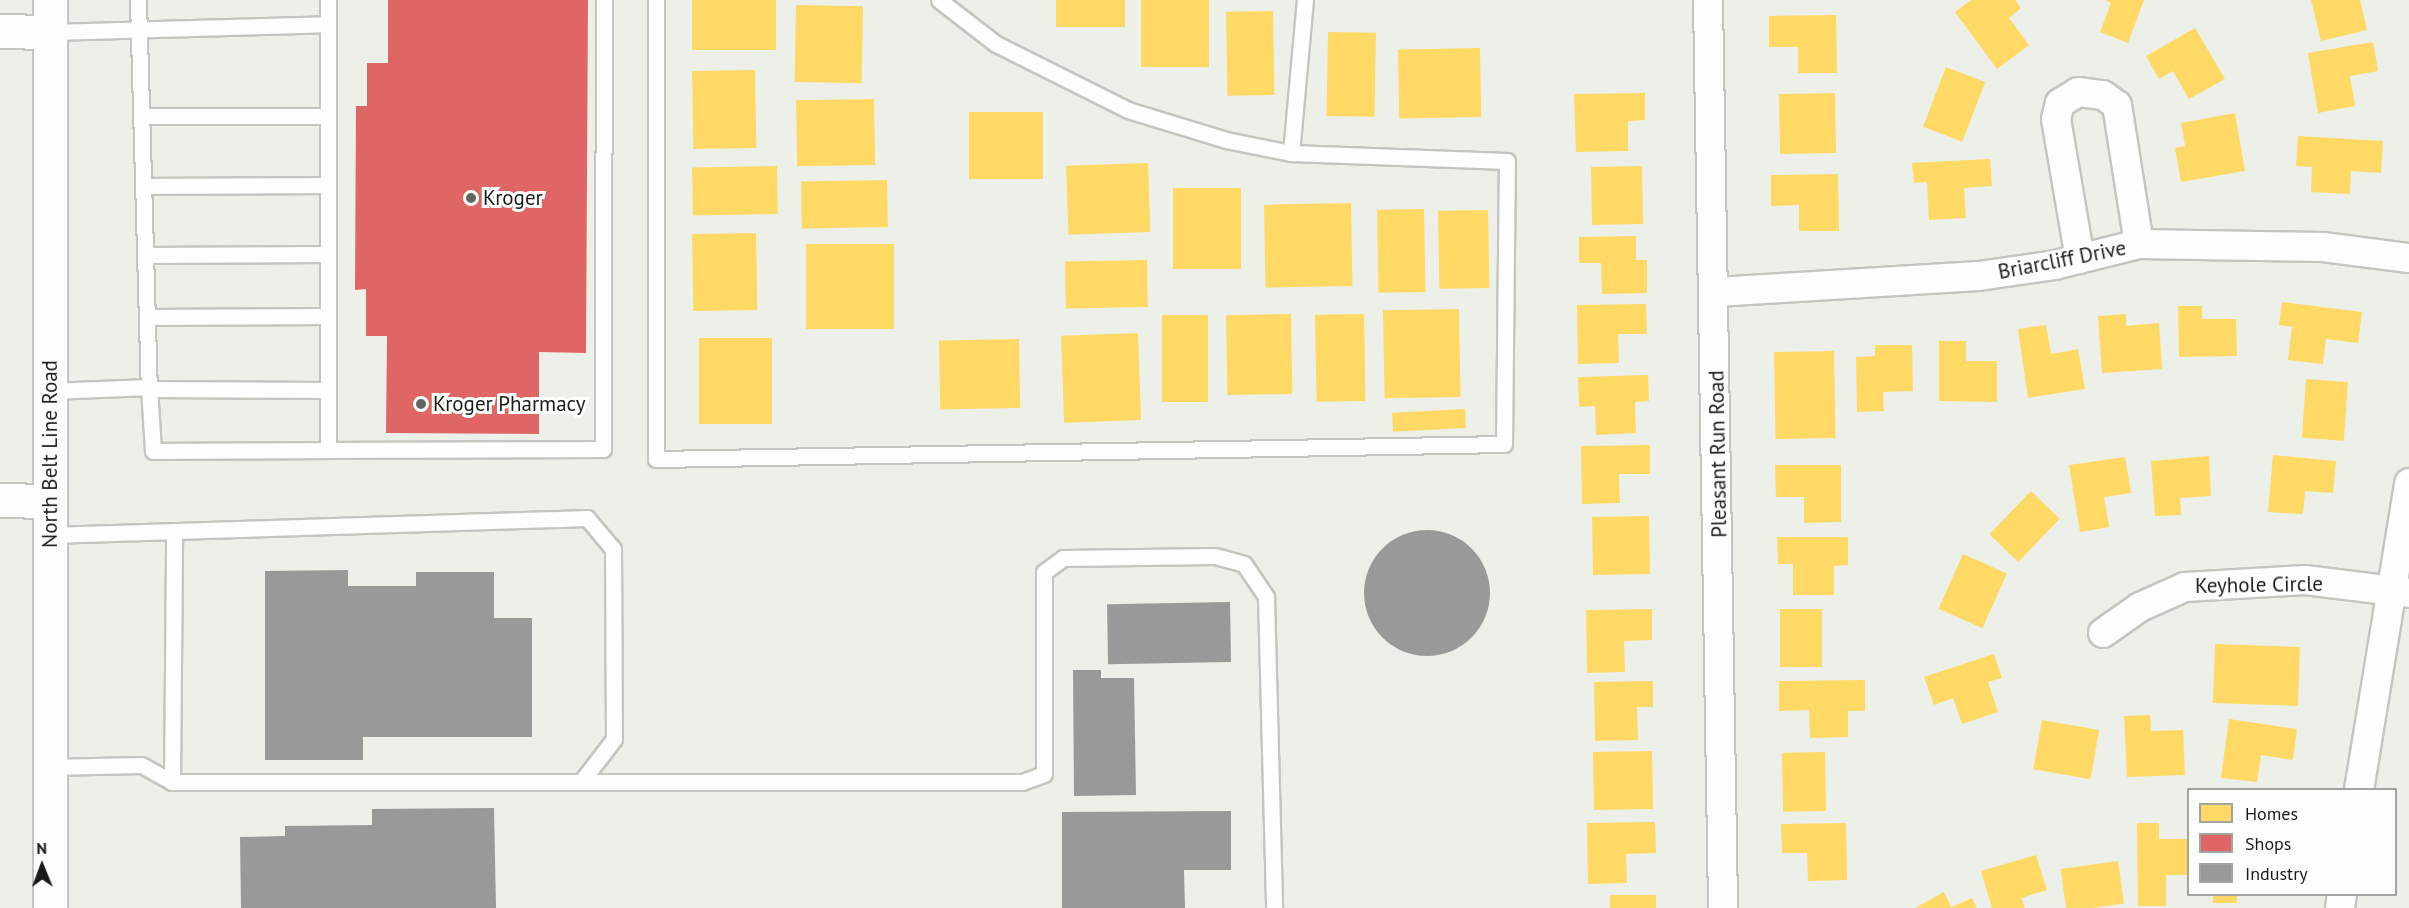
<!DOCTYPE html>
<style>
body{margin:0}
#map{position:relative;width:2409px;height:908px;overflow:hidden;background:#ecf0e8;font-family:"PT Sans",sans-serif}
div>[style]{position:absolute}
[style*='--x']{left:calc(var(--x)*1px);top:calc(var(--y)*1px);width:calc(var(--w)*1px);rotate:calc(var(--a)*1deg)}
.homes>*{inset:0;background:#ffd966;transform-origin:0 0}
.shops>*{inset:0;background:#e06666}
.industry>*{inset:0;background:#999;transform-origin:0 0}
.round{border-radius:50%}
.roads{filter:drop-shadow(2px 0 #c3c6c0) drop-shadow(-2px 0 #c3c6c0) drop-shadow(0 2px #c3c6c0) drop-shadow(0 -2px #c3c6c0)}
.lane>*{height:15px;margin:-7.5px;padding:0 7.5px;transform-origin:7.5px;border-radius:7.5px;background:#fcfdfc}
.street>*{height:28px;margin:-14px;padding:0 14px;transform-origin:14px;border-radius:14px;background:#fcfdfc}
.primary>*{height:33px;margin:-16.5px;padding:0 16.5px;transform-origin:16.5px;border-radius:16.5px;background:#fcfdfc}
.dots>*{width:16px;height:16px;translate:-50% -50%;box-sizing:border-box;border:3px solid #fdfffc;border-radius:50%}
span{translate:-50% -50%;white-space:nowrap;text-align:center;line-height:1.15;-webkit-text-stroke:6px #fdfffc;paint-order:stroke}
.poi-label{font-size:21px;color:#191c16}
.left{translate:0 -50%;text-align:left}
.street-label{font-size:21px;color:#191c16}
.legend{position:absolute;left:2187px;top:788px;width:210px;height:108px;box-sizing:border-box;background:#fdfffc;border:2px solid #a2a4a0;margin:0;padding:8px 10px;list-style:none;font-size:18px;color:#191c16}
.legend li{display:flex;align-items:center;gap:12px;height:30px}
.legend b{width:30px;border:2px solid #a2a4a0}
.north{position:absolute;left:12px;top:836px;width:60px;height:60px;-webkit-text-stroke:4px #fdfffc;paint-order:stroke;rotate:359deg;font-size:16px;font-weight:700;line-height:24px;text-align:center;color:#191c16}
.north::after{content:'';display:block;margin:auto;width:21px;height:27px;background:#191c16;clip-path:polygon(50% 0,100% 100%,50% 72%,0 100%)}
</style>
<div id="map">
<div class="homes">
<i style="left:692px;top:0;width:84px;height:50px"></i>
<i style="left:1056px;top:0;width:69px;height:27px"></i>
<i style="left:1141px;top:0;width:68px;height:67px"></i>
<i style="clip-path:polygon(1971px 0,2015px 0,2021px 8px,2009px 18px,2029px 45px,1997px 69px,1955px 12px)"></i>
<i style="clip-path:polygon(2105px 0,2144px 0,2128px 43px,2100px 32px,2111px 3px)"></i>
<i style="clip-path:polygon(2311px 0,2360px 0,2367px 30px,2321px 41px)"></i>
<i style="left:796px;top:5px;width:67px;height:77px;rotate:1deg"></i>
<i style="left:1273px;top:11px;width:84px;height:47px;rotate:89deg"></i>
<i style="clip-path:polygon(1836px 15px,1837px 73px,1798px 73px,1798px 47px,1769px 47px,1769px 16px)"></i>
<i style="clip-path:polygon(2195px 28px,2225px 79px,2189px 99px,2173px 71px,2159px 79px,2146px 56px)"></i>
<i style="left:1328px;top:32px;width:48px;height:84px;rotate:1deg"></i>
<i style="clip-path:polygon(2373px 42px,2378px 71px,2350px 76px,2355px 106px,2318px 113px,2308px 53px)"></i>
<i style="left:1480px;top:48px;width:69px;height:82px;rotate:89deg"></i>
<i style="left:1946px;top:67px;width:42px;height:64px;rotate:21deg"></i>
<i style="left:755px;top:70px;width:78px;height:63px;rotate:89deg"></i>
<i style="clip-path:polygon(1645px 93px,1645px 120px,1628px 121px,1628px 151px,1576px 152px,1574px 94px)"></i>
<i style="left:1835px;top:93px;width:60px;height:56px;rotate:89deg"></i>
<i style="left:874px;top:99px;width:66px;height:78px;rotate:89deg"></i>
<i style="left:1043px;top:112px;width:67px;height:74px;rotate:90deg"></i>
<i style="clip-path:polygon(2235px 113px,2245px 171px,2181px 182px,2175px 148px,2185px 146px,2181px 123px)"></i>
<i style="clip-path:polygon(2298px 136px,2383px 141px,2381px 173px,2351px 171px,2350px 194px,2311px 192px,2312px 167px,2296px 166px)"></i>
<i style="clip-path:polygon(1990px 159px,1992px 186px,1964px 188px,1966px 218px,1929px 220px,1927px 182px,1914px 183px,1912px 163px)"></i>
<i style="left:1148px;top:163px;width:69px;height:82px;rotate:88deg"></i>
<i style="left:777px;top:166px;width:48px;height:85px;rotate:89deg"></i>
<i style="left:1642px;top:166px;width:58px;height:51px;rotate:89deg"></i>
<i style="clip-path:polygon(1838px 174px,1839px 231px,1799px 231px,1799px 205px,1771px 206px,1771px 175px)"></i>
<i style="left:887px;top:180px;width:47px;height:86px;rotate:89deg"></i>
<i style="left:1173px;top:188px;width:68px;height:81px"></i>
<i style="left:1351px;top:203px;width:83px;height:87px;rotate:89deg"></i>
<i style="left:1424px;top:209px;width:83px;height:47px;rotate:89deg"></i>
<i style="left:1488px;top:210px;width:78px;height:50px;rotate:89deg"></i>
<i style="left:756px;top:233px;width:77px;height:64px;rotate:89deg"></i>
<i style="clip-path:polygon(1636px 236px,1636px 260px,1647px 260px,1647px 293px,1602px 294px,1601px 263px,1579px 263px,1579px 237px)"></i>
<i style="left:806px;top:244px;width:88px;height:85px"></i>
<i style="left:1147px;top:260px;width:47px;height:82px;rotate:89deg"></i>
<i style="clip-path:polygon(2282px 302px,2362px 312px,2358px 343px,2326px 339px,2323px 364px,2288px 360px,2292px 327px,2279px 325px)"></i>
<i style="clip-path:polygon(1646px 304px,1647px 334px,1618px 334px,1619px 363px,1578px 364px,1577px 305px)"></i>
<i style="clip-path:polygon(2178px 306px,2202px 306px,2202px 319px,2236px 319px,2237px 356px,2179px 357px)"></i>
<i style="left:1459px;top:309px;width:88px;height:76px;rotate:89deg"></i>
<i style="left:1291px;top:314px;width:80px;height:65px;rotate:89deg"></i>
<i style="left:1364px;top:314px;width:87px;height:49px;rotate:89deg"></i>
<i style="clip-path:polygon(2126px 314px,2126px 326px,2159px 323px,2162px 369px,2102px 373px,2098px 316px)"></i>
<i style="left:1162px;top:315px;width:46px;height:87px"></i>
<i style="clip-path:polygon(2046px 325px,2051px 354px,2078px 349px,2085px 389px,2028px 398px,2018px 329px)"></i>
<i style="left:1138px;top:333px;width:87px;height:77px;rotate:88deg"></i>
<i style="left:772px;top:338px;width:86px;height:73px;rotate:90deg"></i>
<i style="left:1019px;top:339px;width:69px;height:80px;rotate:89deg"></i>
<i style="clip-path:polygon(1939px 341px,1966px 341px,1966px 361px,1997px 361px,1997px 402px,1939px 401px)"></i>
<i style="clip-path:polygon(1875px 345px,1912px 345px,1913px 391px,1883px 392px,1884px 411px,1857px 412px,1856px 357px,1875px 356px)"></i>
<i style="left:1834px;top:351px;width:87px;height:60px;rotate:89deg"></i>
<i style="clip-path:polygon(1648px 375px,1649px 401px,1635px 402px,1636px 433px,1596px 435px,1595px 406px,1579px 407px,1578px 377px)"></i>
<i style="left:2306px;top:379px;width:42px;height:59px;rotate:4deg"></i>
<i style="left:1465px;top:409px;width:19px;height:73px;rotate:87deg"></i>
<i style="clip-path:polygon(1650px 445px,1650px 474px,1619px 474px,1620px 503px,1582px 504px,1581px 446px)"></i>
<i style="clip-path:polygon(2273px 455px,2336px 461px,2333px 493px,2305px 491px,2303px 514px,2268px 512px)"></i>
<i style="clip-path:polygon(2209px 456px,2211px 496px,2180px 498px,2181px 515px,2155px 516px,2151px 461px)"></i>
<i style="clip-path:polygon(2125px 457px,2131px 493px,2104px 497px,2109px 527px,2080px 532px,2069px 465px)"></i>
<i style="clip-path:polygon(1775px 465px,1841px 465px,1841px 522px,1804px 523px,1804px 497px,1776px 497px)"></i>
<i style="left:2031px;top:491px;width:40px;height:60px;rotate:44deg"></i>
<i style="left:1649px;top:516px;width:58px;height:57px;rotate:89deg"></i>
<i style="clip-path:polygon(1777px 537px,1848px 537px,1848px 565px,1834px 566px,1834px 595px,1793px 595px,1793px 564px,1778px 564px)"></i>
<i style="left:1963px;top:554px;width:48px;height:60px;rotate:24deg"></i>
<i style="clip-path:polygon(1652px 609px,1652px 640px,1624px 641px,1625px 672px,1587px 673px,1586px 610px)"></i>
<i style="left:1780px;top:609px;width:42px;height:58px"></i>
<i style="left:2215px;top:644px;width:85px;height:59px;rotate:2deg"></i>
<i style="clip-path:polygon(1994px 654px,2002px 678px,1988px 682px,1998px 712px,1962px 724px,1953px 698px,1934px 705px,1924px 677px)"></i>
<i style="clip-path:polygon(1865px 680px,1865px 711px,1848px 711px,1848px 737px,1810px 738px,1809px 710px,1779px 711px,1779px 681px)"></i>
<i style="clip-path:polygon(1653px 681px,1653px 707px,1637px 707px,1638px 740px,1595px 741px,1594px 682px)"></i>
<i style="clip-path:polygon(2150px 715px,2151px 731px,2183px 730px,2185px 775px,2127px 777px,2124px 716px)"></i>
<i style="clip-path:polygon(2229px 719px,2297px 729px,2293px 760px,2261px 755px,2257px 782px,2221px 778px)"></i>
<i style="left:2042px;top:720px;width:58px;height:50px;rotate:10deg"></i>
<i style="left:1652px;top:751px;width:58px;height:59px;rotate:89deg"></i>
<i style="left:1825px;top:752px;width:59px;height:43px;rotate:89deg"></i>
<i style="clip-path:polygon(1655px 822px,1656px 853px,1626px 854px,1627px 883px,1588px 884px,1587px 823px)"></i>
<i style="clip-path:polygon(1846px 823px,1847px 880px,1808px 881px,1807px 853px,1782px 853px,1781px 824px)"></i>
<i style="clip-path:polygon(2137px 823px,2159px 823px,2159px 839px,2188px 839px,2188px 875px,2166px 875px,2166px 906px,2138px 906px)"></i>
<i style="clip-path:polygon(2036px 855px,2047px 890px,2021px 898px,2025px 908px,1992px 908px,1981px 871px)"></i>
<i style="left:2118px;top:861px;width:43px;height:58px;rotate:82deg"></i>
<i style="clip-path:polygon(1944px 892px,1951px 907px,1972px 898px,1977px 908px,1915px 908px)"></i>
<i style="left:2213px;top:894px;width:24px;height:9px"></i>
<i style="left:1656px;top:895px;width:13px;height:46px;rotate:90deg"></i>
</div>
<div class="shops">
<i style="clip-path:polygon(388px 0,588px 0,586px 353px,539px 352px,539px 434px,386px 433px,387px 336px,366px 336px,366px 289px,355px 290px,356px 106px,367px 106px,367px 63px,388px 63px)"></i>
</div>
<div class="industry">
<i class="round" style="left:1364px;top:530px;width:126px;height:126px"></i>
<i style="clip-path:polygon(348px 570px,348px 586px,416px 586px,416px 572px,494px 572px,494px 618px,532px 618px,532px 737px,363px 737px,363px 760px,265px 760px,265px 571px)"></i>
<i style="left:1230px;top:602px;width:60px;height:123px;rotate:89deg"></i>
<i style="clip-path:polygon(1073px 670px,1101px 670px,1101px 678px,1134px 678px,1136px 795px,1074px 796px)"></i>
<i style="clip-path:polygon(494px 808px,496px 908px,241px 908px,240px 837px,285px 836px,285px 826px,372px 825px,372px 809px)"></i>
<i style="clip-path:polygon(1231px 811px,1231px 870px,1184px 870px,1185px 908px,1062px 908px,1062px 812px)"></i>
</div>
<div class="roads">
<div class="lane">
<i style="--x:138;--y:0;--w:387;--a:88.4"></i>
<i style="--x:656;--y:0;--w:459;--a:90"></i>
<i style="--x:656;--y:459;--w:848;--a:-1.01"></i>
<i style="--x:1504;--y:444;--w:283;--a:-89.4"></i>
<i style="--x:1507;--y:161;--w:216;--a:-177.9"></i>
<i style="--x:1291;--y:153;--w:66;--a:-168.7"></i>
<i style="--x:1226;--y:140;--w:102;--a:-163"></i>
<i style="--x:1128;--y:110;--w:148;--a:-153.4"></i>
<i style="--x:996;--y:44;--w:72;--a:-142.3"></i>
<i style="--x:49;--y:32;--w:279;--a:-1.6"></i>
<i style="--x:142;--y:116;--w:186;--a:0"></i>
<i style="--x:1291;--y:153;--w:154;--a:-84.8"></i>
<i style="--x:144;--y:186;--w:184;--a:-0.3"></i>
<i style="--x:146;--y:255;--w:182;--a:-0.3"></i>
<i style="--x:147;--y:317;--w:181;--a:-0.3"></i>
<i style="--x:149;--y:389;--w:179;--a:0.3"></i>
<i style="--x:50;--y:391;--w:99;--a:-2.3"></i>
<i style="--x:149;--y:387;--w:64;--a:86.4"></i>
<i style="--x:153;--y:451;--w:175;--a:-0.3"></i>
<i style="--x:328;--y:450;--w:450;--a:-90"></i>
<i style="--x:328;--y:450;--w:275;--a:-0.2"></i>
<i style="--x:603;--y:449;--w:449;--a:-89.9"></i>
<i style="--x:50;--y:535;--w:537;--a:-1.81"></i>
<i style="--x:587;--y:518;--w:40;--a:50"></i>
<i style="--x:613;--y:549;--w:190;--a:89.7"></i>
<i style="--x:614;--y:739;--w:54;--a:127.5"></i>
<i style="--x:581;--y:782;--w:409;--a:180"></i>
<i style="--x:172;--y:782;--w:35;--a:-151"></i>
<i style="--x:141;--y:765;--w:91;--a:178.7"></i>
<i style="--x:172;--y:782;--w:251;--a:-89.5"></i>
<i style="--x:581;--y:782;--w:441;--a:0"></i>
<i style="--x:1022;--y:782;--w:23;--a:-20"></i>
<i style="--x:1044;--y:774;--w:202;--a:-90"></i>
<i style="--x:1044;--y:572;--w:24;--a:-36"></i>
<i style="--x:1063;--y:558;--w:152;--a:-0.8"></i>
<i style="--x:1215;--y:556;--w:30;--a:15"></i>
<i style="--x:1244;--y:564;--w:40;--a:56"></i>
<i style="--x:1266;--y:597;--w:311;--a:88.5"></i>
</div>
<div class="street">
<i style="--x:1708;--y:0;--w:908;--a:89.05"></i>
<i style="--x:2080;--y:259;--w:142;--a:-99.7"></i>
<i style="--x:2056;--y:119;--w:16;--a:-76"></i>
<i style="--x:2060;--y:103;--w:21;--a:-31"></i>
<i style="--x:2078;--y:92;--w:25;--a:7"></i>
<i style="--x:2103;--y:95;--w:17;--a:36"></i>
<i style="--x:2117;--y:105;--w:141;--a:81"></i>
<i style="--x:1716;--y:292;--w:263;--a:-3.5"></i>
<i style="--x:1979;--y:276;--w:77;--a:-8.2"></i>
<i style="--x:2055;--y:265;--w:87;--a:-14"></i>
<i style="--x:2139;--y:244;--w:184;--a:0.9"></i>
<i style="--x:2323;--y:247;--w:87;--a:7.3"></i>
<i style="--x:2103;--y:633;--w:45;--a:-35.1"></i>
<i style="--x:2140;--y:607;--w:49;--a:-24"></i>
<i style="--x:2185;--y:587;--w:120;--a:-3.3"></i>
<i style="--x:2305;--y:580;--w:105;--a:7.1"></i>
<i style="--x:2359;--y:790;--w:311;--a:-80.7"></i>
<i style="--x:2340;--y:908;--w:14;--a:-82"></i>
</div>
<div class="primary">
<i style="--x:50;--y:0;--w:908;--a:90"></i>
<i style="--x:0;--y:31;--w:49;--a:1.2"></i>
<i style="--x:0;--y:500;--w:49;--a:1.2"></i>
</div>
</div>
<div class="dots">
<i style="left:471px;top:198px;background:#636660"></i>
<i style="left:421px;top:404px;background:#636660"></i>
</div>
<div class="poi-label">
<span class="left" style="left:483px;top:198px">Kroger</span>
<span class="left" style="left:433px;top:404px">Kroger Pharmacy</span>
</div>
<div class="street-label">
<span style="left:2062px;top:260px;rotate:-11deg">Briarcliff Drive</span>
<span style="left:50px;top:454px;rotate:-90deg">North Belt Line Road</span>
<span style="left:1718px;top:454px;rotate:-91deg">Pleasant Run Road</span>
<span style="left:2259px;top:585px;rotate:-1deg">Keyhole Circle</span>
</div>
<ul class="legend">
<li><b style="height:16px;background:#ffd966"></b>Homes</li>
<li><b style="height:16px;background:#e06666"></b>Shops</li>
<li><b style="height:16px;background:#999"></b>Industry</li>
</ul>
<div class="north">N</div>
</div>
